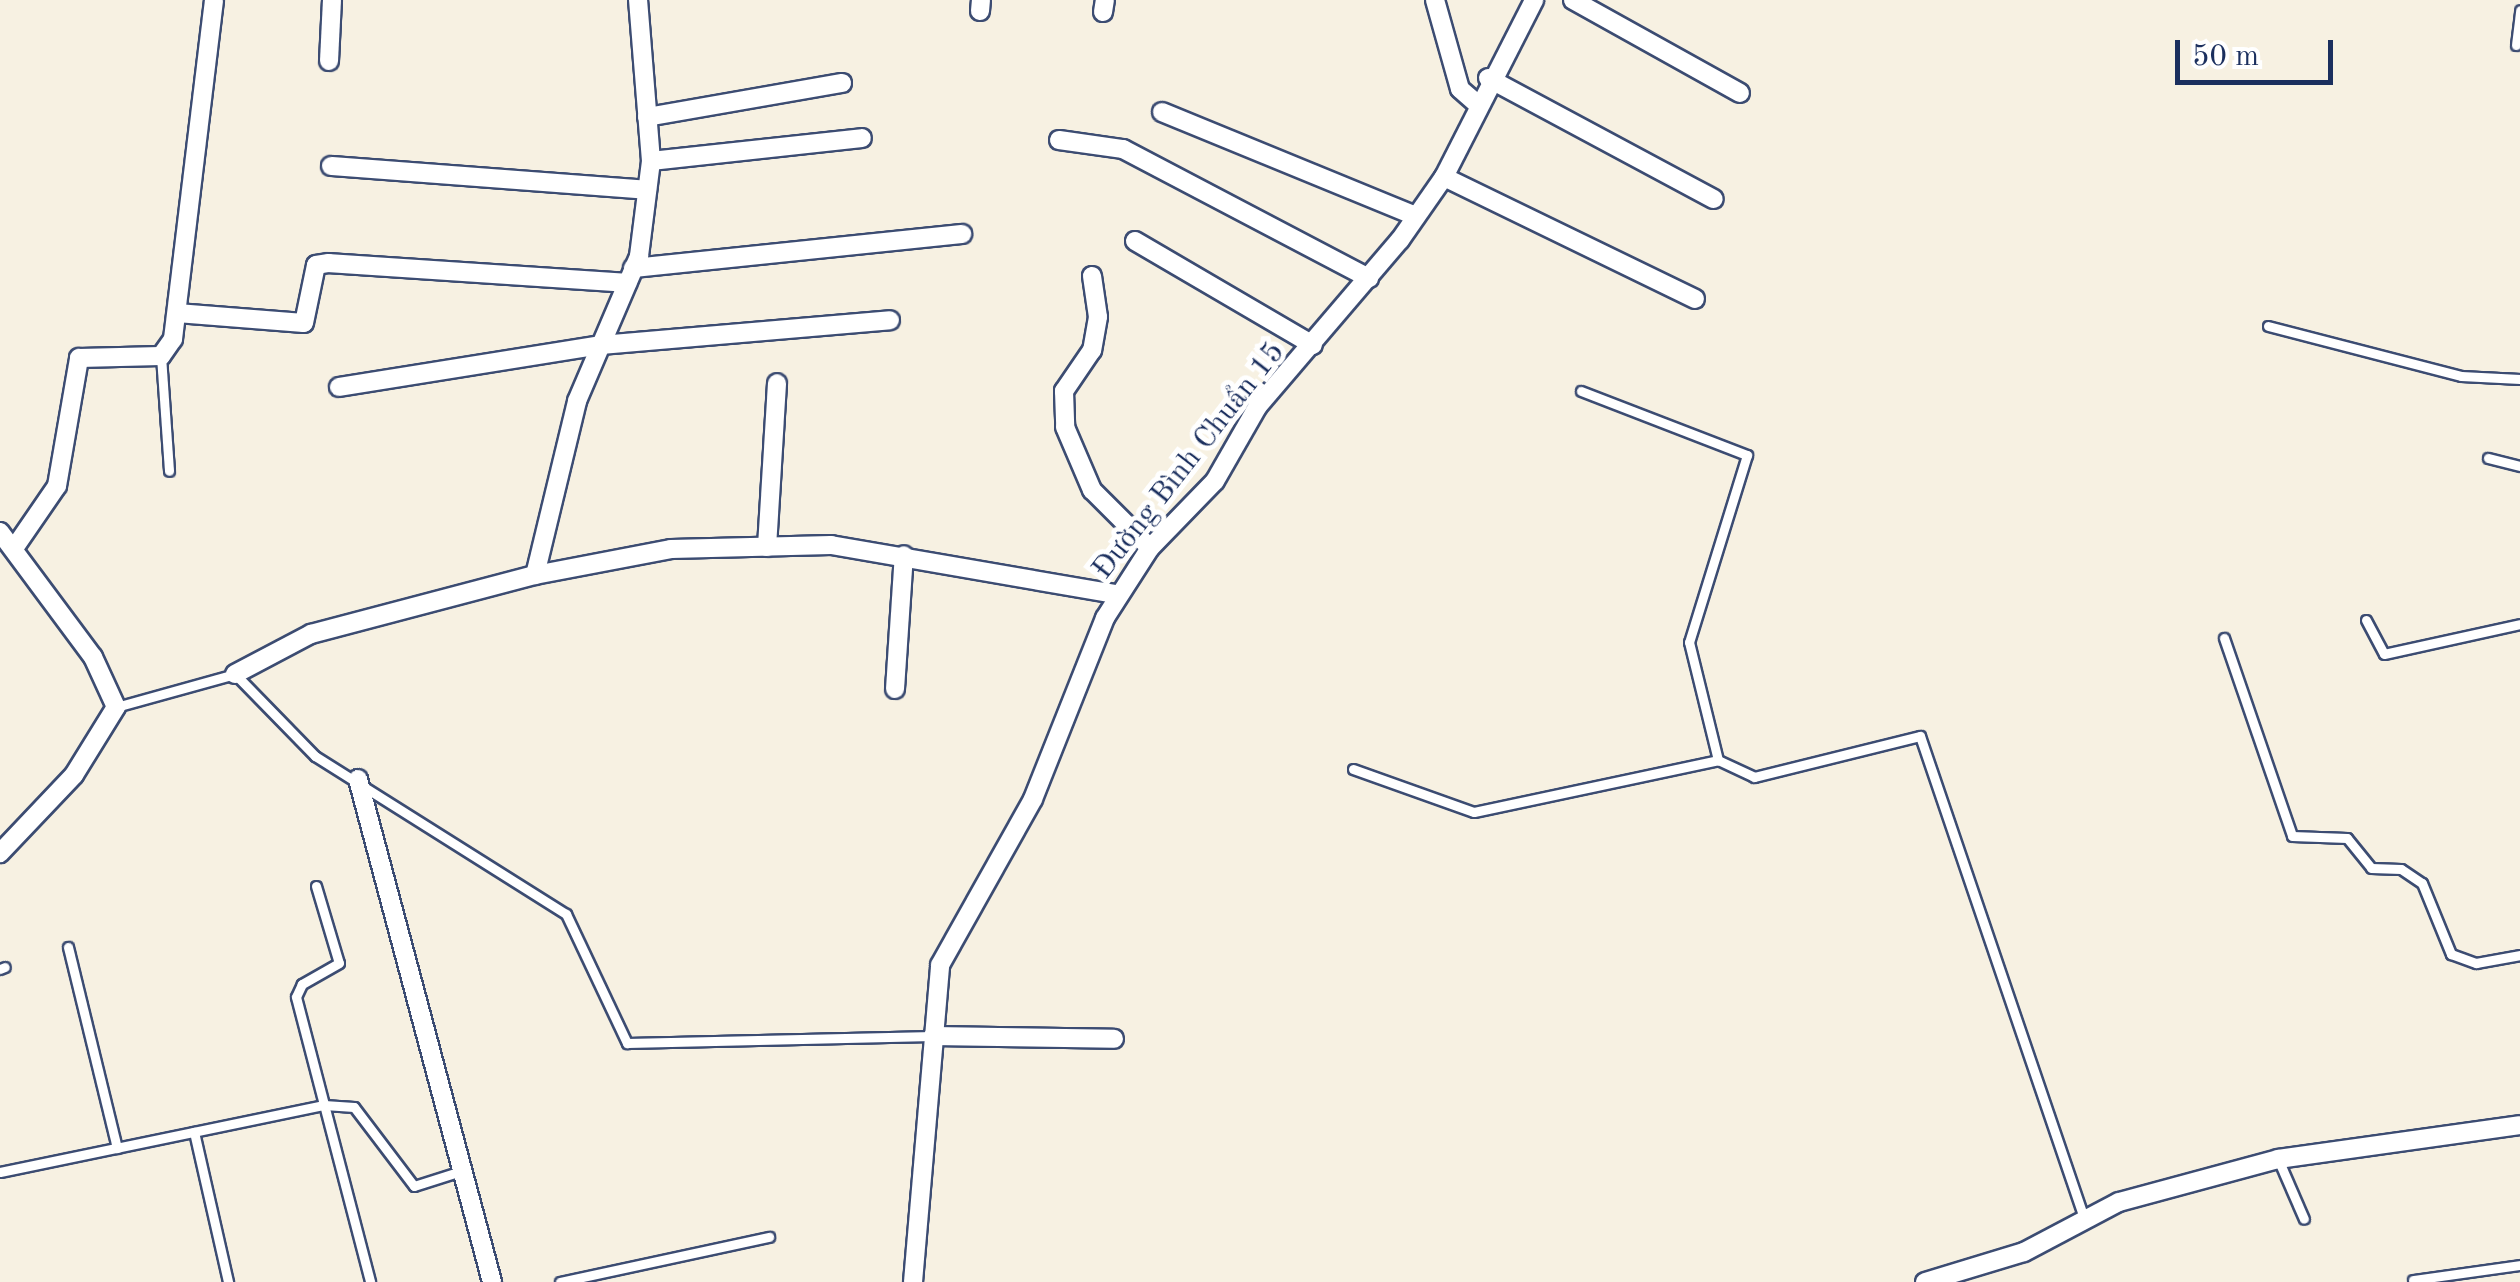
<!DOCTYPE html>
<meta charset="utf-8">
<style>
body{margin:0}
#map{position:relative;width:2520px;height:1282px;overflow:hidden;background:#f7f1e2;font-family:"Old Standard TT",serif}
div>[style]{position:absolute}
[style*='--x']{left:calc(var(--x)*1px);top:calc(var(--y)*1px);width:calc(var(--w)*1px);rotate:calc(var(--a)*1deg)}
.roads{filter:drop-shadow(2px 0 #3c4c72) drop-shadow(-2px 0 #3c4c72) drop-shadow(0 2px #3c4c72) drop-shadow(0 -2px #3c4c72)}
.service>*{height:9px;margin:-4.5px;padding:0 4.5px;transform-origin:4.5px;border-radius:4.5px;background:#fff}
.minor>*{height:18px;margin:-9px;padding:0 9px;transform-origin:9px;border-radius:9px;background:#fff}
span{translate:-50% -50%;white-space:nowrap;text-align:center;line-height:1.15;-webkit-text-stroke:10px #fff;paint-order:stroke}
.street-label{font-size:30px;color:#1b2f5e}
.scale{position:absolute;left:2175px;top:40px;width:158px;height:45px;box-sizing:border-box;border:5px solid #1b2f5e;border-top:0;padding-left:12px;font-size:30px;line-height:35px;white-space:nowrap;color:#1b2f5e;-webkit-text-stroke:8px #fff;paint-order:stroke}
</style>
<div id="map">
<div class="roads">
<div class="service">
<i style="--x:2516;--y:45;--w:35;--a:-83"></i>
<i style="--x:2268;--y:326;--w:199;--a:14.5"></i>
<i style="--x:2461;--y:376;--w:59;--a:2.9"></i>
<i style="--x:161;--y:356;--w:115;--a:86"></i>
<i style="--x:1581;--y:391;--w:178;--a:21.1"></i>
<i style="--x:1747;--y:455;--w:196;--a:107.2"></i>
<i style="--x:1689;--y:642;--w:122;--a:76.2"></i>
<i style="--x:2488;--y:458;--w:33;--a:14"></i>
<i style="--x:2366;--y:620;--w:38;--a:62"></i>
<i style="--x:2384;--y:654;--w:139;--a:-12.4"></i>
<i style="--x:2224;--y:638;--w:209;--a:71"></i>
<i style="--x:2292;--y:836;--w:55;--a:2.1"></i>
<i style="--x:2347;--y:838;--w:38;--a:51"></i>
<i style="--x:2371;--y:868;--w:30;--a:2"></i>
<i style="--x:2401;--y:869;--w:25;--a:34"></i>
<i style="--x:2422;--y:883;--w:77;--a:67.8"></i>
<i style="--x:2451;--y:954;--w:27;--a:20"></i>
<i style="--x:2476;--y:963;--w:45;--a:-10.3"></i>
<i style="--x:116;--y:707;--w:123;--a:-15.5"></i>
<i style="--x:235;--y:674;--w:115;--a:45.7"></i>
<i style="--x:315;--y:756;--w:297;--a:32.2"></i>
<i style="--x:566;--y:914;--w:143;--a:64.7"></i>
<i style="--x:627;--y:1043;--w:306;--a:-1.3"></i>
<i style="--x:1353;--y:769;--w:128;--a:19.6"></i>
<i style="--x:1474;--y:812;--w:249;--a:-12"></i>
<i style="--x:1718;--y:760;--w:40;--a:25"></i>
<i style="--x:1754;--y:777;--w:171;--a:-13.9"></i>
<i style="--x:1920;--y:736;--w:509;--a:71.21"></i>
<i style="--x:316;--y:886;--w:80;--a:73.4"></i>
<i style="--x:339;--y:963;--w:43;--a:150.4"></i>
<i style="--x:302;--y:984;--w:14;--a:115"></i>
<i style="--x:296;--y:997;--w:294;--a:75.4"></i>
<i style="--x:68;--y:947;--w:207;--a:76.3"></i>
<i style="--x:0;--y:969;--w:5;--a:-22"></i>
<i style="--x:194;--y:1132;--w:154;--a:77.2"></i>
<i style="--x:2278;--y:1159;--w:65;--a:66.6"></i>
<i style="--x:0;--y:1172;--w:331;--a:-11.7"></i>
<i style="--x:324;--y:1105;--w:30;--a:4"></i>
<i style="--x:354;--y:1107;--w:99;--a:52.8"></i>
<i style="--x:414;--y:1186;--w:52;--a:-17.7"></i>
<i style="--x:2413;--y:1280;--w:108;--a:-8"></i>
<i style="--x:560;--y:1282;--w:214;--a:-12.2"></i>
</div>
<div class="minor">
<i style="--x:1435;--y:0;--w:92;--a:74.3"></i>
<i style="--x:1460;--y:89;--w:20;--a:41"></i>
<i style="--x:1573;--y:0;--w:191;--a:29.1"></i>
<i style="--x:980;--y:11;--w:11;--a:-85"></i>
<i style="--x:1103;--y:12;--w:12;--a:-81"></i>
<i style="--x:329;--y:61;--w:61;--a:-87.2"></i>
<i style="--x:1488;--y:78;--w:256;--a:28.2"></i>
<i style="--x:1162;--y:112;--w:274;--a:22.3"></i>
<i style="--x:647;--y:117;--w:198;--a:-9.9"></i>
<i style="--x:1059;--y:140;--w:65;--a:8"></i>
<i style="--x:1123;--y:149;--w:278;--a:27.7"></i>
<i style="--x:651;--y:161;--w:212;--a:-6.2"></i>
<i style="--x:331;--y:166;--w:317;--a:4.3"></i>
<i style="--x:1444;--y:177;--w:279;--a:25.9"></i>
<i style="--x:1135;--y:241;--w:206;--a:30.3"></i>
<i style="--x:633;--y:268;--w:331;--a:-5.9"></i>
<i style="--x:1092;--y:276;--w:41;--a:81.7"></i>
<i style="--x:1098;--y:317;--w:34;--a:100"></i>
<i style="--x:1092;--y:350;--w:50;--a:124.3"></i>
<i style="--x:1064;--y:391;--w:36;--a:88"></i>
<i style="--x:1065;--y:427;--w:69;--a:66.8"></i>
<i style="--x:1092;--y:490;--w:82;--a:45"></i>
<i style="--x:177;--y:313;--w:127;--a:4.5"></i>
<i style="--x:304;--y:323;--w:59;--a:-78.3"></i>
<i style="--x:316;--y:265;--w:13;--a:-9"></i>
<i style="--x:329;--y:263;--w:299;--a:3.8"></i>
<i style="--x:339;--y:387;--w:265;--a:-9.1"></i>
<i style="--x:601;--y:345;--w:290;--a:-4.9"></i>
<i style="--x:0;--y:532;--w:156;--a:53.4"></i>
<i style="--x:93;--y:657;--w:55;--a:65.3"></i>
<i style="--x:116;--y:707;--w:80;--a:121.7"></i>
<i style="--x:74;--y:775;--w:108;--a:133.5"></i>
<i style="--x:15;--y:547;--w:74;--a:-55.5"></i>
<i style="--x:57;--y:486;--w:130;--a:-80.2"></i>
<i style="--x:79;--y:358;--w:82;--a:-1.4"></i>
<i style="--x:161;--y:356;--w:21;--a:-55"></i>
<i style="--x:173;--y:339;--w:341;--a:-83.1"></i>
<i style="--x:767;--y:547;--w:164;--a:-86.5"></i>
<i style="--x:535;--y:575;--w:138;--a:-10.8"></i>
<i style="--x:671;--y:549;--w:160;--a:-1.4"></i>
<i style="--x:831;--y:545;--w:292;--a:9.8"></i>
<i style="--x:235;--y:674;--w:86;--a:-27.8"></i>
<i style="--x:311;--y:634;--w:232;--a:-14.8"></i>
<i style="--x:535;--y:575;--w:179;--a:-76.4"></i>
<i style="--x:577;--y:401;--w:158;--a:-66.8"></i>
<i style="--x:639;--y:256;--w:96;--a:-82.8"></i>
<i style="--x:651;--y:161;--w:162;--a:-94.6"></i>
<i style="--x:895;--y:689;--w:134;--a:-86.2"></i>
<i style="--x:358;--y:779;--w:521;--a:75.08"></i>
<i style="--x:933;--y:1036;--w:181;--a:0.9"></i>
<i style="--x:913;--y:1282;--w:318;--a:-85.1"></i>
<i style="--x:940;--y:965;--w:190;--a:-60.7"></i>
<i style="--x:1033;--y:799;--w:195;--a:-68.3"></i>
<i style="--x:1105;--y:618;--w:83;--a:-57.3"></i>
<i style="--x:1150;--y:548;--w:93;--a:-45.9"></i>
<i style="--x:1215;--y:481;--w:86;--a:-60.2"></i>
<i style="--x:1258;--y:406;--w:218;--a:-49.5"></i>
<i style="--x:1400;--y:240;--w:77;--a:-55.1"></i>
<i style="--x:1444;--y:177;--w:199;--a:-63"></i>
<i style="--x:1925;--y:1282;--w:103;--a:-16.9"></i>
<i style="--x:2024;--y:1252;--w:107;--a:-27.8"></i>
<i style="--x:2119;--y:1202;--w:165;--a:-15.1"></i>
<i style="--x:2278;--y:1159;--w:244;--a:-8"></i>
</div>
</div>
<div class="street-label">
<span style="left:1189px;top:461px;rotate:-52deg">Đường Bình Chuẩn 15</span>
</div>
<div class="scale">50 m</div>
</div>
